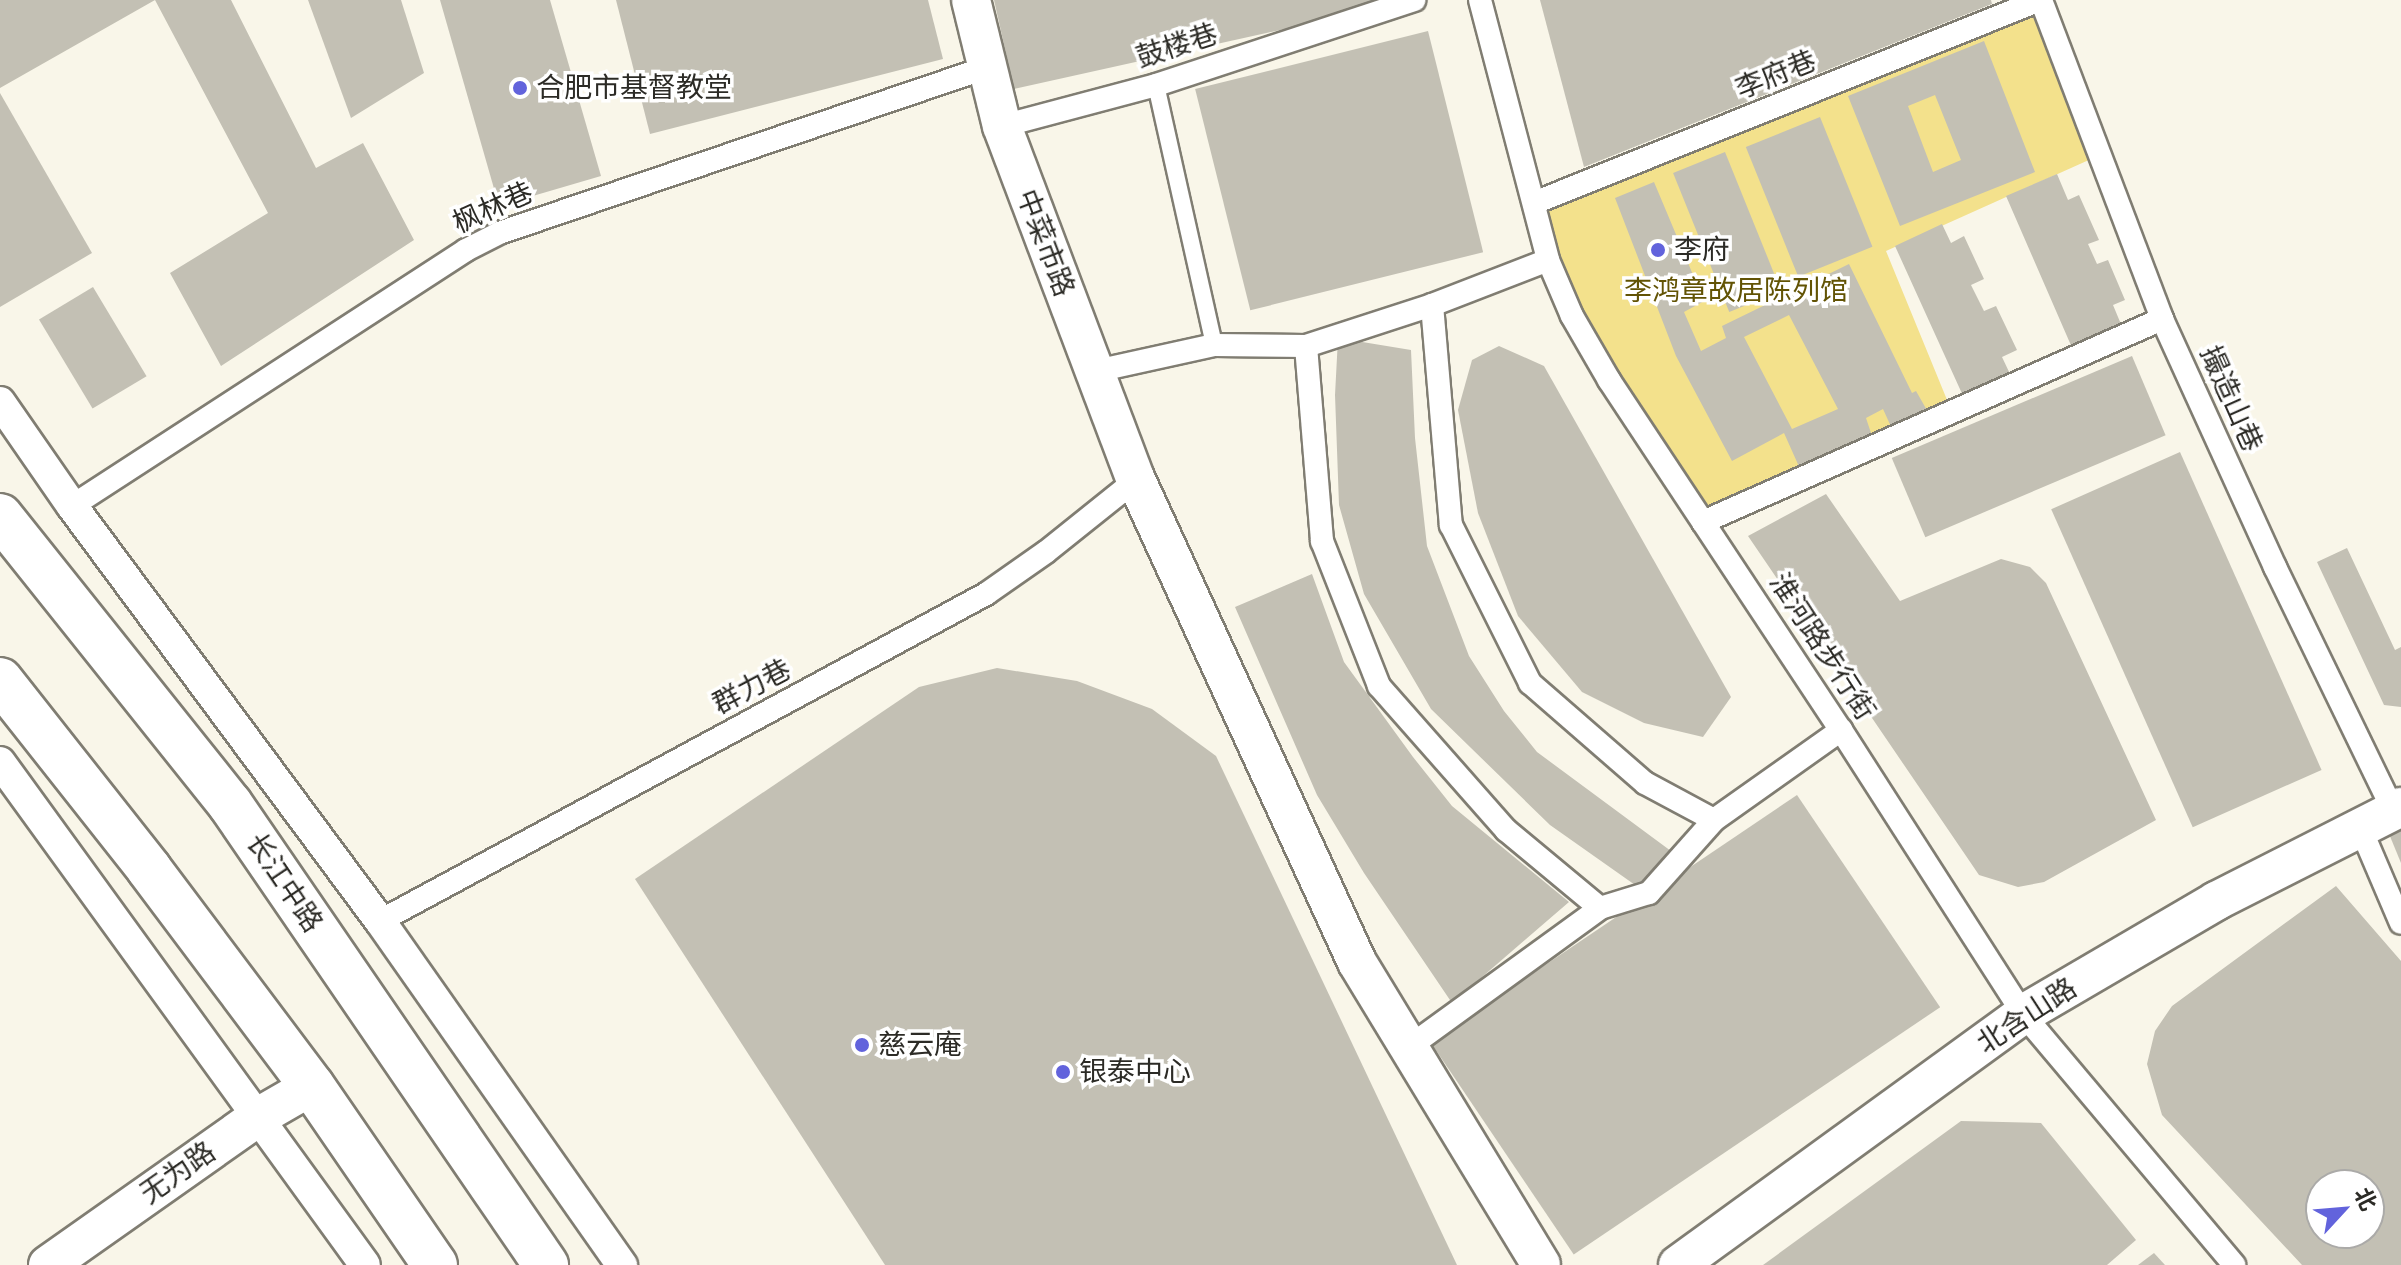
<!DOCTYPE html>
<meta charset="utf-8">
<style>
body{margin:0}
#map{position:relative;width:2401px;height:1265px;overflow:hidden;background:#f9f6e9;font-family:"Varela Round","Noto Sans SC",sans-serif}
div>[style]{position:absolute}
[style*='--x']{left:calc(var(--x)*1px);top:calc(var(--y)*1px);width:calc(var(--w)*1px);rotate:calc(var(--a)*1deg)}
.green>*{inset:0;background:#f3e18c}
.building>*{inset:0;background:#c3c0b4;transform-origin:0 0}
.roads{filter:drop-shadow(2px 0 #807d72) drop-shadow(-2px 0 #807d72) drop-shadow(0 2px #807d72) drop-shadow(0 -2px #807d72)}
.service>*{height:16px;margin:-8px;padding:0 8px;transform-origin:8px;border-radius:8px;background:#fff}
.pedestrian>*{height:22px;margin:-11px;padding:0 11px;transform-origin:11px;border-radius:11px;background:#fff}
.minor>*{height:30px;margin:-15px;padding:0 15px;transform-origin:15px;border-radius:15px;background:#fff}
.tertiary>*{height:38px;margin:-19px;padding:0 19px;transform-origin:19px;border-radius:19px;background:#fff}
.trunk>*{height:44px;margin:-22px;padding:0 22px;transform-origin:22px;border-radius:22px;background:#fff}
.dots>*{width:22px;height:22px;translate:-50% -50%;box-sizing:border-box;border:4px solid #fff;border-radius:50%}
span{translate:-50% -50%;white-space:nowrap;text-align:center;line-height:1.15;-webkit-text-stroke:7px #fff;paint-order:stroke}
.street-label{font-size:28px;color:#2c2b26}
.poi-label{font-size:28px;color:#2c2b26}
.left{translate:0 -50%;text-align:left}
.park-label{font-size:28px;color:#625304}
.north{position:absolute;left:2305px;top:1169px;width:80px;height:80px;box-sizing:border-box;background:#fff;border:2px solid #abaaa8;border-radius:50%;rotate:64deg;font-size:22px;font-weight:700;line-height:32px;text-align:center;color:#2c2b26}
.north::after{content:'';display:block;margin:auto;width:28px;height:36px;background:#6263dc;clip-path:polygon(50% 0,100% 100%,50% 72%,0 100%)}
</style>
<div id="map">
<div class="green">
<i style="clip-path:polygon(2040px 0,2100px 155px,1886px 251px,1952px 412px,1703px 522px,1609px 380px,1534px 203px)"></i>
</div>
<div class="building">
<i style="clip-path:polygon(0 0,231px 0,316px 168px,363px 143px,414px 240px,221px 366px,170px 273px,268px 213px,155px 0,0 88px)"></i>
<i style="clip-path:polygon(308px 0,401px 0,424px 73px,351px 118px)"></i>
<i style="clip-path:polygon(440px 0,550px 0,601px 176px,499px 206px)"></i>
<i style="clip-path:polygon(616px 0,928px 0,943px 59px,650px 134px)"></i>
<i style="clip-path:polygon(994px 0,1373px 0,1375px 9px,1014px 89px)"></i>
<i style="clip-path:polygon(1540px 0,1991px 0,1992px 4px,1584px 167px)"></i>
<i style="left:1428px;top:31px;width:228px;height:240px;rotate:76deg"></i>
<i style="clip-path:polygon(evenodd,1984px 41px,2035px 172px,1900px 226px,1848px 96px,1984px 41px,1935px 95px,1961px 160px,1933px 172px,1908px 106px,1935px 95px)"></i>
<i style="clip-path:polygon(0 93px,92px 253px,0 307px)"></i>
<i style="left:1820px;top:117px;width:140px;height:80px;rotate:68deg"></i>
<i style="left:1725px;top:152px;width:150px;height:56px;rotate:68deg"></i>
<i style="clip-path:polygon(2057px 174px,2068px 200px,2079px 195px,2099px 240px,2088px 244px,2097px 264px,2108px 260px,2125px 300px,2113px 305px,2123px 329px,2073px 350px,2006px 196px)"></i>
<i style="clip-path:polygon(evenodd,1654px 182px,1704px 301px,1684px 312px,1701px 351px,1726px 338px,1722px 326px,1849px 264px,1912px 393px,1916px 391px,1928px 412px,1893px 431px,1883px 409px,1866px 418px,1872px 436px,1801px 471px,1784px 433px,1732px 461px,1676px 356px,1615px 198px,1654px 182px,1789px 315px,1838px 409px,1792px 429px,1744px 337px,1789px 315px)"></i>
<i style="clip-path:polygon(1942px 224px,1951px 243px,1964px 236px,1984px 279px,1971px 285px,1984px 311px,1996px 306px,2017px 350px,2002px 357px,2011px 376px,1964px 398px,1895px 246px)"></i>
<i style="left:93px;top:287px;width:104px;height:63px;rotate:59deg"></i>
<i style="clip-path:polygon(1338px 338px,1411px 350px,1415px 438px,1427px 546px,1469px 656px,1504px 711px,1537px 752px,1675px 854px,1645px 892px,1550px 825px,1431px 709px,1364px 594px,1339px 505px,1335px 395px)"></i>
<i style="clip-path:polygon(1499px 346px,1544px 366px,1731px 697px,1703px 737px,1644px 723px,1582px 692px,1518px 616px,1478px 513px,1458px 410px,1472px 360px)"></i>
<i style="left:2132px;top:356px;width:86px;height:261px;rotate:67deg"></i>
<i style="left:2180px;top:452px;width:348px;height:141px;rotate:66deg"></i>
<i style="clip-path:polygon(1826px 494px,1900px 601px,2001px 559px,2030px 567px,2046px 583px,2156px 820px,2044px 882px,2018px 887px,1979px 875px,1748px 536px)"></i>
<i style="clip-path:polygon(2347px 548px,2395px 650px,2401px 647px,2401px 707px,2384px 705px,2317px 562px)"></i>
<i style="clip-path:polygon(1312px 574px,1344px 662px,1413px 757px,1452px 806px,1569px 902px,1452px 1003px,1364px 873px,1317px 795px,1235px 607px)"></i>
<i style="clip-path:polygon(997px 668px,1077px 681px,1152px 709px,1216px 756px,1457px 1265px,885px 1265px,635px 879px,919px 687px)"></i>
<i style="left:1797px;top:795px;width:256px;height:442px;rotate:56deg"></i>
<i style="clip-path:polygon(2401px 823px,2401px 863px,2387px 829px)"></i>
<i style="clip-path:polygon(evenodd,2336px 886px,2401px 961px,2401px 1265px,2302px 1265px,2162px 1115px,2147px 1064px,2155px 1031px,2172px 1006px,2336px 886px,2321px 1185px,2369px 1185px,2369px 1233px,2321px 1233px,2321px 1185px)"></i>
<i style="clip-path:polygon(1961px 1121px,2041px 1123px,2136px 1240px,2107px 1265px,1763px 1265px)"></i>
<i style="clip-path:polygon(2154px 1253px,2165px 1265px,2138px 1265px)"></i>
</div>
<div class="roads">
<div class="service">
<i style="--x:1156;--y:85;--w:266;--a:77.4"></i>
</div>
<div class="pedestrian">
<i style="--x:1480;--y:0;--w:269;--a:75.3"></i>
<i style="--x:1548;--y:260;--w:61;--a:66.8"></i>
<i style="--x:1572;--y:316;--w:74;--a:60"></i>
<i style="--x:1609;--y:380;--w:420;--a:56.5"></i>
<i style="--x:1841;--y:730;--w:337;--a:57.3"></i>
<i style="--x:2023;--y:1014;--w:328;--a:49.9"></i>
<i style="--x:2041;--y:0;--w:341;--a:69.2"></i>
<i style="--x:2162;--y:319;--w:273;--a:65.5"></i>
<i style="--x:2275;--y:567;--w:270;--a:64.1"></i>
<i style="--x:1002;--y:126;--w:159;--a:-14.9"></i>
<i style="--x:1156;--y:85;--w:272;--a:-18.2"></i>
<i style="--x:1534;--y:203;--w:545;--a:-21.86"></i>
<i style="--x:1432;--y:305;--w:221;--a:85.1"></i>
<i style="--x:1451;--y:525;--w:177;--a:63.4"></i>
<i style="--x:1530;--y:683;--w:152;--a:41"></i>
<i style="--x:1645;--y:783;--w:78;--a:28.2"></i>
<i style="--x:1714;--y:820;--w:156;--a:-35.3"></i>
<i style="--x:1306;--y:346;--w:196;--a:85.3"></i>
<i style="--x:1322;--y:541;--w:156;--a:68.5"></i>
<i style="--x:1379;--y:686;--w:192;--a:48.6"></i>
<i style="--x:1506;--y:830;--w:122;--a:39.7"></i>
<i style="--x:1096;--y:371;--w:121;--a:-12.4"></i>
<i style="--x:1214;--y:345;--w:92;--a:0.6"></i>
<i style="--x:1306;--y:346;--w:133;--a:-18"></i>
<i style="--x:1432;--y:305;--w:124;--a:-21.2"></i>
<i style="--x:72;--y:506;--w:470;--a:-33"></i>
<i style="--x:466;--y:250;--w:37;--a:-27"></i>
<i style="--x:499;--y:233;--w:516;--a:-18.75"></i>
<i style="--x:1703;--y:522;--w:502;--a:-23.86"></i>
<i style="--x:2360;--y:827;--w:104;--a:66.9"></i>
<i style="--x:380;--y:921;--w:689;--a:-28.35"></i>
<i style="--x:986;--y:594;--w:73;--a:-35"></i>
<i style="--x:1046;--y:552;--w:115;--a:-38.7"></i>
<i style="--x:1409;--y:1047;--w:236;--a:-36"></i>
<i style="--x:1600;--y:908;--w:51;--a:-17"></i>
<i style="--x:1649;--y:893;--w:98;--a:-48.3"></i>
</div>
<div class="minor">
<i style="--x:0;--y:402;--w:126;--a:55.3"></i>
<i style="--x:72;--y:506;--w:517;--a:53.42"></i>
<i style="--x:380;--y:921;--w:421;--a:54.9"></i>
<i style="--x:0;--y:762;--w:621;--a:54.03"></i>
</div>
<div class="tertiary">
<i style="--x:971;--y:0;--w:130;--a:76.2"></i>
<i style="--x:1002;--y:126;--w:379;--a:69.3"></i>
<i style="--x:1136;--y:480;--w:530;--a:65.37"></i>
<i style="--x:1357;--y:962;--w:354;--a:58.7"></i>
<i style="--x:48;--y:1265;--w:257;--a:-35.2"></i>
<i style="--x:258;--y:1117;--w:62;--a:-29.9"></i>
<i style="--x:1678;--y:1265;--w:427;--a:-36"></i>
<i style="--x:2023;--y:1014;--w:224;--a:-30.3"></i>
<i style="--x:2216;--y:901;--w:208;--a:-26.9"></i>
</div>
<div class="trunk">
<i style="--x:0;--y:516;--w:369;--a:51.4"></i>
<i style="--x:230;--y:804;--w:559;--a:55.57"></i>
<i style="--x:0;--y:680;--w:241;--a:51.7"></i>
<i style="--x:149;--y:869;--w:271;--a:53.1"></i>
<i style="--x:312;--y:1086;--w:217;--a:55.5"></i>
</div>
</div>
<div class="dots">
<i style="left:520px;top:88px;background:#6263dc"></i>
<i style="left:1658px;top:250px;background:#6263dc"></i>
<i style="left:862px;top:1045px;background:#6263dc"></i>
<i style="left:1063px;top:1072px;background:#6263dc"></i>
</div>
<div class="street-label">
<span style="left:1177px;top:46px;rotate:-18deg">鼓楼巷</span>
<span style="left:1776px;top:75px;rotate:-22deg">李府巷</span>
<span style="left:493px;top:208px;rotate:-24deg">枫林巷</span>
<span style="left:1045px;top:243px;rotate:69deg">中菜市路</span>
<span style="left:2231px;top:399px;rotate:66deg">撮造山巷</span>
<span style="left:1822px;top:647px;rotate:57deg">淮河路步行街</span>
<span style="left:752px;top:687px;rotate:-28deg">群力巷</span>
<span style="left:284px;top:883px;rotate:56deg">长江中路</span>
<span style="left:2027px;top:1016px;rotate:-33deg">北含山路</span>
<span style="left:178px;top:1173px;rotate:-35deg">无为路</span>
</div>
<div class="poi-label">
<span class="left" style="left:536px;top:88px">合肥市基督教堂</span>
<span class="left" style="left:1674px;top:250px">李府</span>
<span class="left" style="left:878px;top:1045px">慈云庵</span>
<span class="left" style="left:1079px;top:1072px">银泰中心</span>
</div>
<div class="park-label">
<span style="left:1736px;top:291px">李鸿章故居陈列馆</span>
</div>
<div class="north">北</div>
</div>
